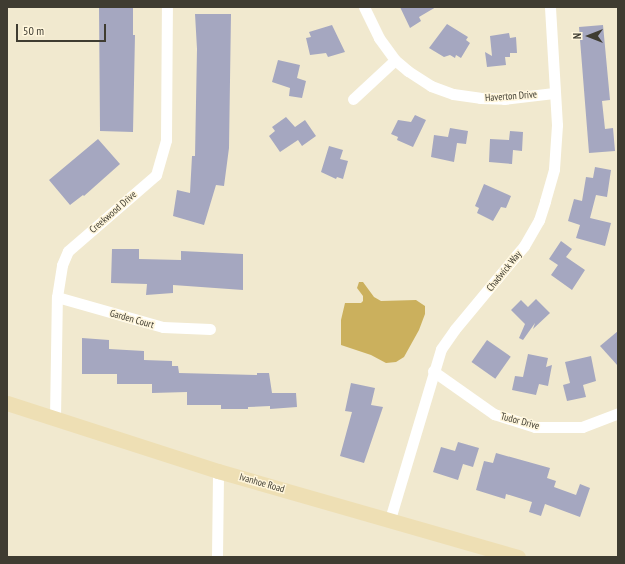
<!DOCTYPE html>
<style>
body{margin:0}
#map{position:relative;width:625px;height:564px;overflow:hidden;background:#f1e9cf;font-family:"PT Sans Narrow",sans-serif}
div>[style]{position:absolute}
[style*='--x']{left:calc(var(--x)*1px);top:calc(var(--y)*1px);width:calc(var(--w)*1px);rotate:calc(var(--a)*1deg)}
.water>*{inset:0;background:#cbb05d}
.building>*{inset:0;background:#a5a7c0;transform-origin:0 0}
.minor>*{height:11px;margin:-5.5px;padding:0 5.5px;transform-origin:5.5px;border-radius:5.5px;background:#fff}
.major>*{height:15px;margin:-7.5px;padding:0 7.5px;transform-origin:7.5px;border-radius:7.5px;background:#eedfb4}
span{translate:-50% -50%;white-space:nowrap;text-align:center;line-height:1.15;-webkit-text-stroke:3px #fff6dc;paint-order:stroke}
.street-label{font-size:10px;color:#3f3c31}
.frame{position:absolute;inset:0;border:8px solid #3f3c31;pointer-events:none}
.north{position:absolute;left:569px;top:16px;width:40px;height:40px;-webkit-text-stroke:3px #fff6dc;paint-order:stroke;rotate:270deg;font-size:11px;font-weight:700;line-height:16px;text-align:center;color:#3f3c31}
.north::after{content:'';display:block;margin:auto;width:14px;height:18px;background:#3f3c31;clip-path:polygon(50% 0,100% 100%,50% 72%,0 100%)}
.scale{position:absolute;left:16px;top:24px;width:90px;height:18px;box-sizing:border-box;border:2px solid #3f3c31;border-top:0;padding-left:5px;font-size:12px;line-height:14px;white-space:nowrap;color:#3f3c31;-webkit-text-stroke:3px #fff6dc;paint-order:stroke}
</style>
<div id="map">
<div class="water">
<i style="clip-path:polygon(359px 282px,363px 282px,374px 297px,381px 301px,416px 300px,425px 306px,425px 314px,419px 330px,404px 357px,396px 362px,386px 363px,371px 355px,341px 345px,341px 320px,345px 303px,361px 303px,363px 301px,363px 296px,357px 288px)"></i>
</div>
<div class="building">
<i style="clip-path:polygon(99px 7px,133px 7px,133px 35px,135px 35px,133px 132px,100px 131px)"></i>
<i style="clip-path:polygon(400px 7px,436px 7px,419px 17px,421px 21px,410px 28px)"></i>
<i style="clip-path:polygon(195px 14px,231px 14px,229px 148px,224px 186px,216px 185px,204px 225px,173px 216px,177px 190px,190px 193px,192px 156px,195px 156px,197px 49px)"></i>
<i style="clip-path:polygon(447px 24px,468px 37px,466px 40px,470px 43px,461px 58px,456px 55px,455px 58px,450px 55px,444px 57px,429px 48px)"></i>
<i style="clip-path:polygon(332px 25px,345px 52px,328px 57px,326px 53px,310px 55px,306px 38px,311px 37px,309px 32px)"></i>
<i style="clip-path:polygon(603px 25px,610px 100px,602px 101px,605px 129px,613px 128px,615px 151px,589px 153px,579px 27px)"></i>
<i style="clip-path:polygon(509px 33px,510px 38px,516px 37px,517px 53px,510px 53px,510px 57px,505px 57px,506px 65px,487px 67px,485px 52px,492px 56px,490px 36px)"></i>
<i style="clip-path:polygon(278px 60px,300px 65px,297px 78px,306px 81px,302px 98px,289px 96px,290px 88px,272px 82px)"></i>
<i style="clip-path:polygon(415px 115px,426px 120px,413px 147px,397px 140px,398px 137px,391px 134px,398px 120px,411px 122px)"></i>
<i style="clip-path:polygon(286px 117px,295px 127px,305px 120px,316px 136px,302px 146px,298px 140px,280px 152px,269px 136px,275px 131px,272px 127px)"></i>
<i style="clip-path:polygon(450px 128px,468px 131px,466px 144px,457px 143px,454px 162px,431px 157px,434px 135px,448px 137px)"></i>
<i style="clip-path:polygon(510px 131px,523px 132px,522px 151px,513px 150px,512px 164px,489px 162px,490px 139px,509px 140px)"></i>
<i style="clip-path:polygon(98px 139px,120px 164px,84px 196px,83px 195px,70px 205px,49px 180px)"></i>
<i style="clip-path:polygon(329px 146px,343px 150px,340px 159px,348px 161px,343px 179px,337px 177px,336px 179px,321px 172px)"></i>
<i style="clip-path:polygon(595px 167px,611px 170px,607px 197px,596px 195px,590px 218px,611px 223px,605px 246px,576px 238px,580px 225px,568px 221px,574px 199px,582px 201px,586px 177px,593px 178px)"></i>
<i style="clip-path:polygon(484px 184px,511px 196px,506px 208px,501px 207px,493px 221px,477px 213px,479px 208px,475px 206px)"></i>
<i style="clip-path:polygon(561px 241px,572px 249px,566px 257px,585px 270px,572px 290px,551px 275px,558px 265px,549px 259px)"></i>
<i style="clip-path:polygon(112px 249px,139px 249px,139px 259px,181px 260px,181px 251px,243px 254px,243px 290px,173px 285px,173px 293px,146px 295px,147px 284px,111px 283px)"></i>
<i style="clip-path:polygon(536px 299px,550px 313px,533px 329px,535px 323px,523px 340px,519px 338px,525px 324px,511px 310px,521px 300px,528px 307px)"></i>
<i style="clip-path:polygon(618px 331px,618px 366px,600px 346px)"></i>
<i style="clip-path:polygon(82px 338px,109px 340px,109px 349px,144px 351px,144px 360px,172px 361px,172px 366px,178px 366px,179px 373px,257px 375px,257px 373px,269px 373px,272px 393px,296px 393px,297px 407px,270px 409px,270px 406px,248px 407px,248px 409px,221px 409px,221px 405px,187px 405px,187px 392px,152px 393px,152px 384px,117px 384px,117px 374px,82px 374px)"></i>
<i style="left:487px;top:340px;width:29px;height:27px;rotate:35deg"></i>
<i style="clip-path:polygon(528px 354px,548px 358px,546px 367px,552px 365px,548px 386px,539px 384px,536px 395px,512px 390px,515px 376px,523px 377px)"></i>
<i style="clip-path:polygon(591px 356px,596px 381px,583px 385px,586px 397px,567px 401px,563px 385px,570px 383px,565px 362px)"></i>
<i style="clip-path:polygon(351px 383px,375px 388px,371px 405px,383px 407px,364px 463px,340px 456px,352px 412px,345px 411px)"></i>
<i style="clip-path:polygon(458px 442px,479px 448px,473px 467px,463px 464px,458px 480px,433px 472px,441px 447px,455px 451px)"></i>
<i style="clip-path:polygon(496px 453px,550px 468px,547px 478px,556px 481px,554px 487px,576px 495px,580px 484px,590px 488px,580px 517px,545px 504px,541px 516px,529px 512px,532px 502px,506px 494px,505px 499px,476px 490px,484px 461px,493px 463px)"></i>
</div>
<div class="minor">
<i style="--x:364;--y:7;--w:34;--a:64"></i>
<i style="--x:379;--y:38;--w:27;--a:54"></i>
<i style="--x:395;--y:60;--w:17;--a:40"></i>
<i style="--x:408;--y:71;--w:27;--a:33"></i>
<i style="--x:431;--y:86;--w:23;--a:20"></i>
<i style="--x:453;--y:94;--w:27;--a:8"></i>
<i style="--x:480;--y:98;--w:24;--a:2"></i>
<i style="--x:504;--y:99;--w:50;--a:-6.8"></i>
<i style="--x:353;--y:99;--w:57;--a:-42.9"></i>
<i style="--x:57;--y:297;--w:110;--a:15.8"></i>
<i style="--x:163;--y:327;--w:47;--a:2.4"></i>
<i style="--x:433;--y:371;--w:75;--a:35.2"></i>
<i style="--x:494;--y:414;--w:43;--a:17.6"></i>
<i style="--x:535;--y:427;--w:47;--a:0"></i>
<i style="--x:582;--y:427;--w:39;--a:-21"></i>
<i style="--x:55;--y:418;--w:121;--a:-89.1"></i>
<i style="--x:57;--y:297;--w:32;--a:-81"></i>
<i style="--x:62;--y:265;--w:15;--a:-67"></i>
<i style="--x:68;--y:251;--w:116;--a:-40.8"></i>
<i style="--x:156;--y:175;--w:36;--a:-74"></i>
<i style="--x:166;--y:140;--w:133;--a:-89.6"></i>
<i style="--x:390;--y:519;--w:177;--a:-73.3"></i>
<i style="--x:441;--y:349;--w:24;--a:-55"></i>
<i style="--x:455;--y:329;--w:108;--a:-50.3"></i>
<i style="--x:524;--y:246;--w:30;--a:-60"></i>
<i style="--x:539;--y:220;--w:20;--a:-72"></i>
<i style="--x:545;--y:201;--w:33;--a:-74"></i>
<i style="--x:554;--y:169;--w:44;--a:-86.1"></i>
<i style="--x:557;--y:125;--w:118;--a:-93.4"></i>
<i style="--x:217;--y:557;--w:86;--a:-89.3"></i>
</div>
<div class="major">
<i style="--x:7;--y:403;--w:222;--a:17.9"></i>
<i style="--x:218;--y:471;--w:312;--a:16"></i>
</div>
<div class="street-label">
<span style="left:511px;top:96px;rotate:-4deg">Haverton Drive</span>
<span style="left:113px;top:212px;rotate:-41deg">Creekwood Drive</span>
<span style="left:504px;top:271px;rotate:-51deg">Chadwick Way</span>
<span style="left:132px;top:319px;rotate:16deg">Garden Court</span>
<span style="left:520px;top:421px;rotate:15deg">Tudor Drive</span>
<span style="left:262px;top:483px;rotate:16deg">Ivanhoe Road</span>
</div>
<div class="frame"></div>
<div class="north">N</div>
<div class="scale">50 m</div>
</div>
